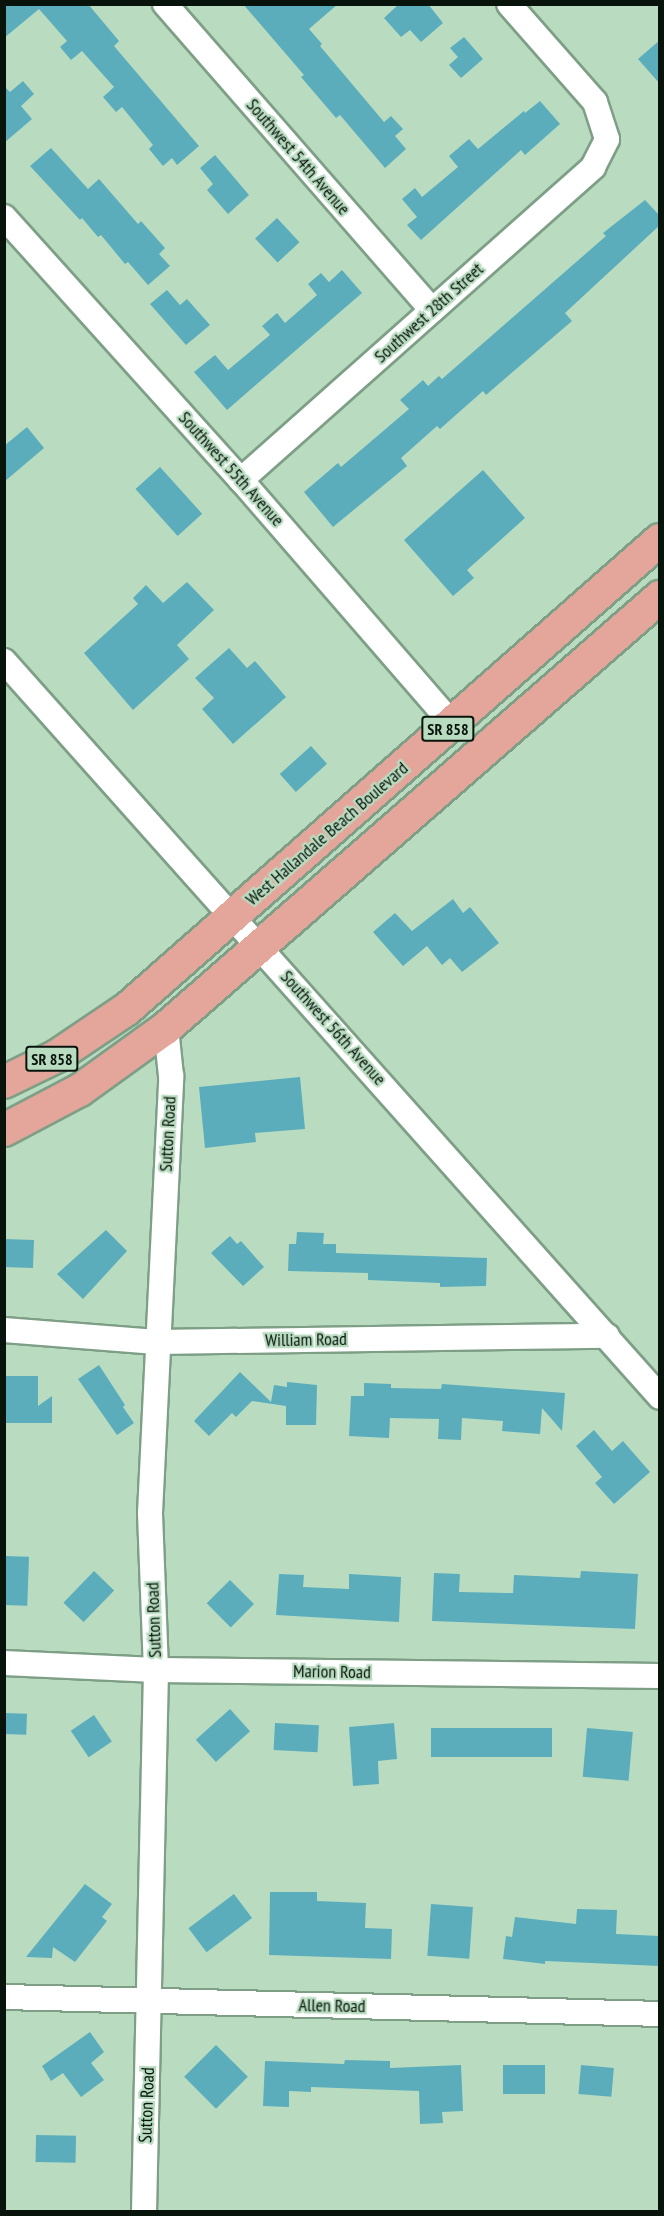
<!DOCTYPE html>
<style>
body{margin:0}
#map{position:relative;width:664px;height:2216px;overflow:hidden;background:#b9dcc1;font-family:"PT Sans Narrow",sans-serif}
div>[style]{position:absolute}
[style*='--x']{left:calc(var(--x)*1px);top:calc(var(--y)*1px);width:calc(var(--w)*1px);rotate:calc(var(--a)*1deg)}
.building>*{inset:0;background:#5badbc;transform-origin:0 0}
.roads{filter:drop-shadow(2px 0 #7e9f86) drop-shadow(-2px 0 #7e9f86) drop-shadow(0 2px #7e9f86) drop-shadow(0 -2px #7e9f86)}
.minor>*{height:24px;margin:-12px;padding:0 12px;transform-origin:12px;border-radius:12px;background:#fff}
.major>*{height:32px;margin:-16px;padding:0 16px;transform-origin:16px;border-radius:16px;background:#e4a69b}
span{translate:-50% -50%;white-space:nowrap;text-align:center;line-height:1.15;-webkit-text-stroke:4.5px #b9dcc1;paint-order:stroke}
.shield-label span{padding:2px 4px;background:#b9dcc1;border:2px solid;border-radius:4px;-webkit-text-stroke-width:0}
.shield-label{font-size:16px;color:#08140b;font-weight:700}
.street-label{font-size:18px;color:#08140b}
.frame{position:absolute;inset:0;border:6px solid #08140b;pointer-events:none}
</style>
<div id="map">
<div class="building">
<i style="clip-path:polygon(4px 4px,88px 4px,119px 41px,114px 46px,199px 146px,177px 165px,172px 158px,163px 166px,149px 149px,153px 145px,122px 107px,116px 112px,103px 97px,114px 87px,82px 51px,71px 60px,60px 47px,67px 41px,39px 9px,4px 38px)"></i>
<i style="clip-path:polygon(243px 4px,338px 4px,309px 29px,322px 44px,320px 46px,384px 122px,391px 116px,403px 129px,395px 136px,406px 149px,385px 168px,340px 115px,336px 118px,301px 77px,304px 75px)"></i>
<i style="clip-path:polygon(399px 4px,428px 4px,443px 23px,421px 42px,410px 30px,401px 37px,384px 18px)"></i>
<i style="clip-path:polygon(464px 37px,483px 59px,461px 78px,449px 65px,458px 57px,450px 48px)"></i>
<i style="clip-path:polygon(660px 40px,660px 84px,638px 59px)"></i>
<i style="clip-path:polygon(23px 81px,34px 94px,21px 106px,32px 119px,4px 143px,4px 86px,10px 92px)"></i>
<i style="clip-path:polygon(540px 101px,560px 124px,525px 155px,521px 150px,421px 240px,407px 225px,417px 217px,402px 199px,415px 188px,422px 197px,458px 167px,449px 156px,469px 139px,478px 149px,524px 111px,525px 113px)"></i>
<i style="clip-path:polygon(51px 148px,88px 189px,99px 179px,138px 224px,141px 221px,165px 248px,159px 254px,170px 266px,148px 285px,128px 262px,125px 264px,101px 235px,98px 237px,82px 218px,80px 220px,30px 166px)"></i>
<i style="clip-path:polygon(215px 155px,249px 195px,228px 214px,207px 190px,213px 184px,200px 168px)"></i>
<i style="clip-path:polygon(645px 200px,660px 216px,660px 225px,565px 313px,572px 321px,486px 395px,483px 391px,440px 429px,437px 426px,401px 458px,407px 466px,333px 527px,304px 492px,338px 463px,341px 467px,409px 409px,400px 400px,423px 380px,428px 386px,439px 376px,442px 379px,606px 236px,603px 233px)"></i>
<i style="left:277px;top:218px;width:33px;height:30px;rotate:47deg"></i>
<i style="clip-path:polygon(342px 270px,362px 293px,227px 410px,194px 372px,215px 355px,228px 370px,270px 335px,262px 326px,277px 313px,285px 323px,317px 295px,308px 284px,321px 273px,329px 282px)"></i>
<i style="clip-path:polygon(167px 290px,180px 305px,187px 299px,210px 325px,186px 345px,150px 304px)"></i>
<i style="clip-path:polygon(27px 427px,44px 448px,4px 482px,4px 446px)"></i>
<i style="left:160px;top:467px;width:63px;height:33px;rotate:48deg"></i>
<i style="clip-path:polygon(483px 470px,525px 518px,467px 570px,474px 578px,453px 596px,404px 540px)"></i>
<i style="clip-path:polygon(187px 582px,214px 610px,177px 645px,189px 659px,133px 710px,84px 653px,138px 604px,133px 598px,146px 585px,163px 603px)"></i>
<i style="clip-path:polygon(229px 648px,247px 668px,255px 661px,286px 697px,233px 744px,202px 709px,214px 698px,195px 678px)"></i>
<i style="left:311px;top:746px;width:24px;height:42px;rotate:48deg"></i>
<i style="clip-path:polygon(453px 899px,463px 913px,470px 907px,499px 943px,462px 972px,450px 958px,442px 965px,427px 946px,403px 966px,373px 932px,395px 913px,412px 931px)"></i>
<i style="clip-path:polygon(300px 1077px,305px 1129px,255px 1133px,256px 1142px,205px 1148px,199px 1087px)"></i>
<i style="clip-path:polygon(106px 1230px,127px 1251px,83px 1299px,57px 1274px)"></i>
<i style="clip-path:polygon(297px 1232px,324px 1233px,323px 1244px,336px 1244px,336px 1253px,487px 1258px,486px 1286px,440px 1287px,440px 1283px,368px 1280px,368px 1273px,288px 1271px,289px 1244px,296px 1244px)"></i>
<i style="clip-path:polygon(230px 1236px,237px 1244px,241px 1241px,264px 1267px,243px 1286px,211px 1253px)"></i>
<i style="left:4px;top:1239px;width:30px;height:28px;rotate:2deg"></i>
<i style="clip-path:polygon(99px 1365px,125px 1405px,123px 1407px,134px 1423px,117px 1435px,78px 1379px)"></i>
<i style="clip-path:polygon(240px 1372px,271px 1402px,274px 1385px,287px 1387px,287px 1382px,317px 1385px,316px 1425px,286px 1425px,286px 1406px,252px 1401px,236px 1417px,232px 1413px,209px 1436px,194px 1421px)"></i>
<i style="clip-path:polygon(4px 1376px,38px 1376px,38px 1406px,52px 1396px,52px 1423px,4px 1423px)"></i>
<i style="clip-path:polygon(364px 1383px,391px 1384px,391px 1388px,441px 1389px,442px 1384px,565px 1393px,562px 1431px,542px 1408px,540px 1434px,502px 1431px,503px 1421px,462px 1418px,461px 1440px,438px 1439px,439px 1419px,390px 1418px,389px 1438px,349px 1436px,351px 1396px,364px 1396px)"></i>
<i style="clip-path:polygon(594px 1430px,612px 1451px,623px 1441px,650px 1472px,614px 1504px,595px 1483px,602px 1477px,576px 1446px)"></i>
<i style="left:4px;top:1556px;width:25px;height:49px;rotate:2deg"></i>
<i style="left:94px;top:1571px;width:28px;height:44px;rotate:44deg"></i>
<i style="clip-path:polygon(581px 1571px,638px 1574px,635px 1629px,432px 1621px,434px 1573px,460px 1574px,459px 1592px,513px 1593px,514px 1575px,580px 1578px)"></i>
<i style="clip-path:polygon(279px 1574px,304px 1575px,303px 1587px,349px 1589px,349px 1574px,401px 1577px,399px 1622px,276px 1615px)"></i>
<i style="left:230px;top:1580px;width:34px;height:33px;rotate:45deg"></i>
<i style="left:230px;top:1709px;width:30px;height:46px;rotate:48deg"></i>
<i style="left:4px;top:1713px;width:23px;height:21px;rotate:2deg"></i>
<i style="left:94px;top:1715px;width:32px;height:28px;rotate:56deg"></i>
<i style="left:275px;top:1723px;width:44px;height:27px;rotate:3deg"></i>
<i style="clip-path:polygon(394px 1723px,397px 1759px,378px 1761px,379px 1784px,353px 1786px,349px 1727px)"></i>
<i style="left:431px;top:1728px;width:121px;height:29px"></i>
<i style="left:587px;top:1728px;width:46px;height:49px;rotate:5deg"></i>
<i style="clip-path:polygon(85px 1884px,112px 1904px,102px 1917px,107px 1921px,75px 1962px,53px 1947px,52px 1958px,26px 1957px)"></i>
<i style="clip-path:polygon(270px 1892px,317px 1892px,317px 1901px,366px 1903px,365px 1928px,392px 1929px,391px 1959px,269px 1955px)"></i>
<i style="left:234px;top:1894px;width:30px;height:57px;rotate:53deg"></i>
<i style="left:431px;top:1904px;width:42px;height:52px;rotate:4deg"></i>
<i style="clip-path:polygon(577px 1909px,617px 1910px,616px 1934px,660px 1936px,660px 1966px,545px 1961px,545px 1964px,503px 1959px,506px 1936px,512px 1937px,515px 1917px,576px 1924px)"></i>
<i style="clip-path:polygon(90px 2032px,104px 2052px,91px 2063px,104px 2080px,81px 2097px,63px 2073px,51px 2081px,42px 2066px)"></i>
<i style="left:216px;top:2045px;width:45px;height:45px;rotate:45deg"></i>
<i style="clip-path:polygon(345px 2060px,390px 2061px,390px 2068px,461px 2065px,463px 2111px,442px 2112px,443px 2123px,420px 2124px,419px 2091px,311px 2087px,311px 2092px,289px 2091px,289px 2107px,263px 2106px,265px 2061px,344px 2064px)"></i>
<i style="left:545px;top:2065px;width:29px;height:42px;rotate:90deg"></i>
<i style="left:581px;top:2065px;width:33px;height:29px;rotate:5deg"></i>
<i style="left:36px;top:2135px;width:40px;height:27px;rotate:1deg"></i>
</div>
<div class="roads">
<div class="minor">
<i style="--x:165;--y:4;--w:406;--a:48.9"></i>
<i style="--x:4;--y:217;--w:354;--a:48"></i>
<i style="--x:241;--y:480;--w:324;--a:49.1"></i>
<i style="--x:241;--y:480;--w:471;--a:-41.6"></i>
<i style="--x:593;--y:167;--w:31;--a:-63"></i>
<i style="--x:607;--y:139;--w:39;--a:-108"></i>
<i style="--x:595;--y:102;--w:130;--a:-131.3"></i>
<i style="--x:4;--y:661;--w:986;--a:48.29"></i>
<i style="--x:4;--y:1330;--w:153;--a:4.5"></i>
<i style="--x:157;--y:1342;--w:450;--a:-0.8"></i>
<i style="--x:4;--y:1663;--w:152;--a:2.6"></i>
<i style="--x:156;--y:1670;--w:504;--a:0.68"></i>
<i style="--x:4;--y:1997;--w:656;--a:1.48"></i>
<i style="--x:144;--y:2212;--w:542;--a:-88.73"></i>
<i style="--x:156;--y:1670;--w:157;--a:-92.2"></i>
<i style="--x:150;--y:1513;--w:438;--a:-87.2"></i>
<i style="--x:171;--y:1076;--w:48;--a:-95.9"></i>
</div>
<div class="major">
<i style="--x:4;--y:1082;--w:59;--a:-26.1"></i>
<i style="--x:57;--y:1056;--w:84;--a:-33.9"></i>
<i style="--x:127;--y:1009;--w:710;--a:-41.35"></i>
<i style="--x:4;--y:1130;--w:86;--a:-27.8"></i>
<i style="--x:80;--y:1090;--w:106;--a:-35.8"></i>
<i style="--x:166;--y:1028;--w:656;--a:-41.1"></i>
</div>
</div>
<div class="shield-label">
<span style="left:448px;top:729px">SR 858</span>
<span style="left:52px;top:1059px">SR 858</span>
</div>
<div class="street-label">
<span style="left:298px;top:157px;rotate:49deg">Southwest 54th Avenue</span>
<span style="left:429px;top:313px;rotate:-42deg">Southwest 28th Street</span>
<span style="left:231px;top:469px;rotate:48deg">Southwest 55th Avenue</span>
<span style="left:327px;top:834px;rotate:-41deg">West Hallandale Beach Boulevard</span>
<span style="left:333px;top:1028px;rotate:48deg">Southwest 56th Avenue</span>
<span style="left:168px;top:1134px;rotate:-87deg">Sutton Road</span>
<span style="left:306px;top:1340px;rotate:-1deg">William Road</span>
<span style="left:154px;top:1620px;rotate:-92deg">Sutton Road</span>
<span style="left:332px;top:1672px;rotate:1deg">Marion Road</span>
<span style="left:332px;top:2006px;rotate:1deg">Allen Road</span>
<span style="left:147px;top:2105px;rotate:-88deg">Sutton Road</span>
</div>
<div class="frame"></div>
</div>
